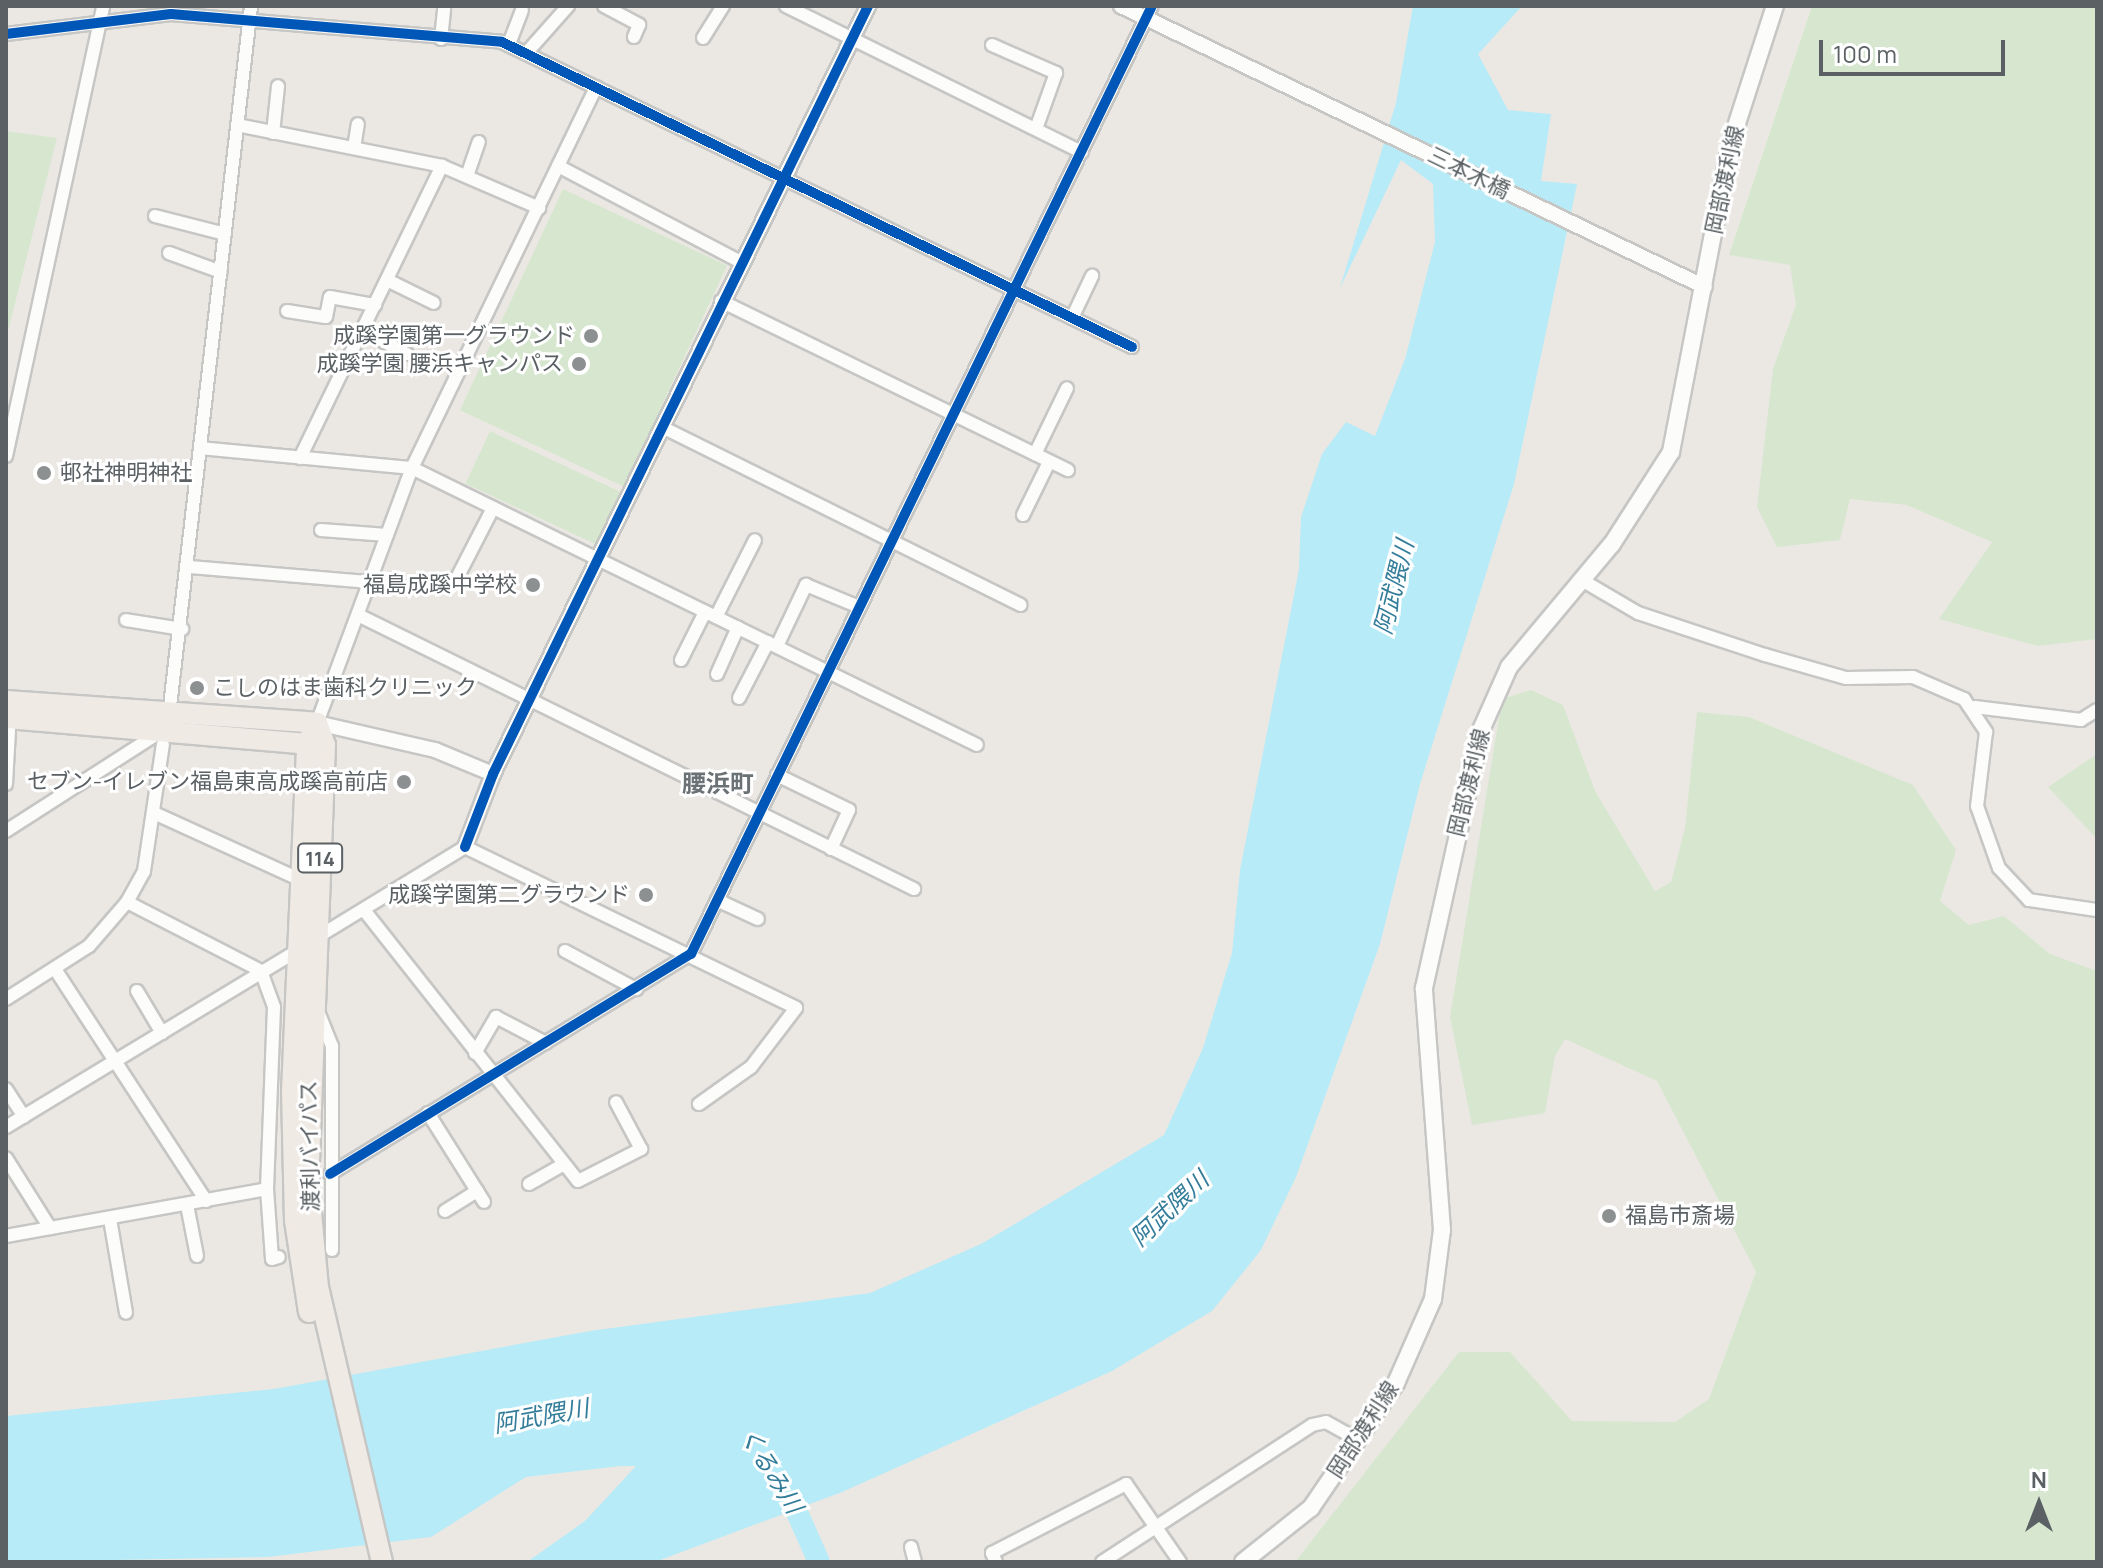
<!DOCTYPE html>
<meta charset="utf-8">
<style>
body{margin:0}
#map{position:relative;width:2103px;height:1568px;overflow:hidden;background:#ebe8e4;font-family:Manrope,"Noto Sans JP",sans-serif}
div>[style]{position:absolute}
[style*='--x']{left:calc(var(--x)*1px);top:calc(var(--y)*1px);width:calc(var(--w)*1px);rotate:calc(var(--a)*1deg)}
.green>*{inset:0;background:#d7e7cf;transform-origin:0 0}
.water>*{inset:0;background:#b6ebf7}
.river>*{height:22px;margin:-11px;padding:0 11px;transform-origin:11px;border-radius:11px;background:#b6ebf7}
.roads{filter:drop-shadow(2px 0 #c6c6c5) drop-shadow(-2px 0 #c6c6c5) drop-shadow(0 2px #c6c6c5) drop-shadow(0 -2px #c6c6c5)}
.minor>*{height:12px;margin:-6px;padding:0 6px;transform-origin:6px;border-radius:6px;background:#fcfcfb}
.tertiary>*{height:14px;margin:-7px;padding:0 7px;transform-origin:7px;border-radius:7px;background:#fcfcfb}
.secondary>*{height:16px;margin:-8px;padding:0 8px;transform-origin:8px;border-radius:8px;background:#fcfcfb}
.trunk>*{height:20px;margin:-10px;padding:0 10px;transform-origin:10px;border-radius:10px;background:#f0eae4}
.cycleway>*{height:10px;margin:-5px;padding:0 5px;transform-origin:5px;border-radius:5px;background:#0057b8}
.dots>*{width:22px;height:22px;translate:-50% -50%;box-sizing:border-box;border:4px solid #fff;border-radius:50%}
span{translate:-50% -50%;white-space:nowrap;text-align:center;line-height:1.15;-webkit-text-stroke:6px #fff;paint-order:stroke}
.shield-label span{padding:2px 6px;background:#fff;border:2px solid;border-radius:6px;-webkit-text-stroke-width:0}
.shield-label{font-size:20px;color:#5a6063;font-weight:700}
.street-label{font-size:22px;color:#5a6063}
.poi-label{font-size:22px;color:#5a6063}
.right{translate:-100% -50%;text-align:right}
.left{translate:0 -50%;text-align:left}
.water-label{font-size:24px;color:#337d9a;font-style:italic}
.neighbourhood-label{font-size:24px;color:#6b7275;font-weight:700}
.frame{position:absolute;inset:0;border:8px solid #5a6063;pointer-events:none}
.north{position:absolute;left:1999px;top:1464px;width:80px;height:80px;-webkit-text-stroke:6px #fff;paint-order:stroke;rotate:0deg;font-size:22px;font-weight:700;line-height:32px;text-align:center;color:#5a6063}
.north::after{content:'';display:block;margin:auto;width:28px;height:36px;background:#5a6063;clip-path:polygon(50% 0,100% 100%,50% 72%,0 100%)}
.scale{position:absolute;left:1819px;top:40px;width:186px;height:36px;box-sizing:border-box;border:4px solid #5a6063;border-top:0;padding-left:10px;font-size:24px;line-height:28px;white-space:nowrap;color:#5a6063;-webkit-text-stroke:6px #fff;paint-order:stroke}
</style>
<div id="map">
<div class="green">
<i style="clip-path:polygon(1812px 6px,2097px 6px,2097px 639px,2038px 646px,1939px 619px,1992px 542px,1907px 505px,1850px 499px,1840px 540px,1777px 547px,1757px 507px,1773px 369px,1796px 305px,1790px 265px,1729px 255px)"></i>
<i style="clip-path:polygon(6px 131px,57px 138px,6px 339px)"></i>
<i style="left:563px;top:189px;width:181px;height:244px;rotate:25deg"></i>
<i style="left:490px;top:431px;width:145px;height:58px;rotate:25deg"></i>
<i style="clip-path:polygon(1531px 690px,1563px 705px,1595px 791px,1655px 891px,1671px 882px,1685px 828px,1697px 712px,1749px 717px,1913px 785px,1956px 850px,1940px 901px,1969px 925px,2004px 916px,2050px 954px,2097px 971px,2097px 1562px,1295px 1562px,1459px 1352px,1510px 1352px,1572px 1421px,1675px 1422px,1709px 1399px,1756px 1272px,1657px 1081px,1565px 1039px,1555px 1056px,1545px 1113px,1472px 1125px,1450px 1017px,1502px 699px)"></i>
<i style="clip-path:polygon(2097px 754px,2097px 839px,2048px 787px)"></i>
</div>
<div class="water">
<i style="clip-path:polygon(1413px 6px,1522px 6px,1478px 54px,1508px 110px,1551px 114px,1541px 181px,1577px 184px,1514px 484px,1420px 784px,1380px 944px,1296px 1177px,1261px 1250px,1212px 1311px,1112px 1371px,842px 1492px,655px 1562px,527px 1562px,585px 1521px,636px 1466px,620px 1466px,526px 1477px,431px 1537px,268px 1557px,6px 1562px,6px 1416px,274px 1389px,590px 1331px,870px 1293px,981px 1244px,1164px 1135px,1203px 1048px,1232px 953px,1240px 870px,1299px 569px,1301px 517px,1322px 454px,1346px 422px,1375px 436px,1405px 359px,1435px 242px,1433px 184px,1401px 160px,1340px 288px,1396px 103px)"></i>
</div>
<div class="river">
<i style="--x:784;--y:1483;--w:86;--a:66.1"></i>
</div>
<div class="roads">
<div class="minor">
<i style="--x:604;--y:6;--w:40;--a:28"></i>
<i style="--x:639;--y:25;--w:13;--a:113"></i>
<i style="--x:786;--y:6;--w:330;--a:26.3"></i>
<i style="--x:6;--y:34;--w:166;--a:-6.9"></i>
<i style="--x:171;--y:14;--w:332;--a:4.8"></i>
<i style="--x:502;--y:42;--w:700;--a:25.83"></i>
<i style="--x:703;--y:38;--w:38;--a:-58"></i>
<i style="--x:441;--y:39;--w:30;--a:-84"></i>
<i style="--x:509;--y:44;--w:36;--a:-69"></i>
<i style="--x:992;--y:45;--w:70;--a:23.6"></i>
<i style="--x:1056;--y:73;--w:59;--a:109.7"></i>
<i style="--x:529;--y:50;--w:59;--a:-48.4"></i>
<i style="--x:237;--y:125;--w:209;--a:11.3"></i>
<i style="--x:442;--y:166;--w:106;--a:23.4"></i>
<i style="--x:273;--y:133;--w:47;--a:-83.9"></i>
<i style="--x:354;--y:148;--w:24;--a:-81"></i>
<i style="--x:558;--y:166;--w:207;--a:27.7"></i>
<i style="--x:467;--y:176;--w:36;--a:-71"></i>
<i style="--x:155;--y:216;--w:72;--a:14.4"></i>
<i style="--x:169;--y:253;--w:55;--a:20.1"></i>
<i style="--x:387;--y:280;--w:52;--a:26.1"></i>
<i style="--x:721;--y:301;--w:386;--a:26"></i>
<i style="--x:287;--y:311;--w:39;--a:9"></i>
<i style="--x:326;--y:317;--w:20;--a:-79"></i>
<i style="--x:330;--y:297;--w:46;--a:10.1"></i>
<i style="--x:1072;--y:318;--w:47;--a:-64.5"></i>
<i style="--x:362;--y:330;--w:51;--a:28.1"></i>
<i style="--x:664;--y:428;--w:398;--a:26.4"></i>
<i style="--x:200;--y:448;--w:213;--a:5.4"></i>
<i style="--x:412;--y:468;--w:629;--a:26.12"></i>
<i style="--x:1035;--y:454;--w:73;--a:-64.1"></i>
<i style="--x:6;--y:456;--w:460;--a:-77.8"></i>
<i style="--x:300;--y:458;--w:325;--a:-64.1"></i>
<i style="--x:1023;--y:515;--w:59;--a:-63.9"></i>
<i style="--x:321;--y:530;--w:66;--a:4.3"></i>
<i style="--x:190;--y:567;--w:181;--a:4.8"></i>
<i style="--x:457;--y:578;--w:79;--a:-62.8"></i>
<i style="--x:1580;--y:579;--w:67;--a:30.4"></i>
<i style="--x:1638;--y:613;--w:134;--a:18.3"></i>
<i style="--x:1765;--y:655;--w:84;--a:15.9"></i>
<i style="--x:1846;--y:678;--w:67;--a:-0.9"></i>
<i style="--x:1913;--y:677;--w:56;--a:23.3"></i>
<i style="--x:1964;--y:699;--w:40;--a:56"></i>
<i style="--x:1986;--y:732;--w:75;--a:96.9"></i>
<i style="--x:1977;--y:806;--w:66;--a:70.5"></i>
<i style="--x:1999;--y:868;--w:44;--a:46.8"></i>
<i style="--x:2029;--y:900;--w:69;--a:8.4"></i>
<i style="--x:358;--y:615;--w:620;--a:26.23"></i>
<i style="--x:716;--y:617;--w:86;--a:-63.1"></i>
<i style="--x:126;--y:620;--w:57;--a:9.1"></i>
<i style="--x:777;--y:646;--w:68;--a:-64.6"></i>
<i style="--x:806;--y:585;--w:57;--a:22.5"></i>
<i style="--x:681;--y:660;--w:54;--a:-63.4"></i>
<i style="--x:717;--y:674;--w:51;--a:-65.9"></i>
<i style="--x:739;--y:698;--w:63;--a:-62.6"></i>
<i style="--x:1975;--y:707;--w:107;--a:7"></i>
<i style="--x:2081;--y:720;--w:19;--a:-32"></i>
<i style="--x:317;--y:723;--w:272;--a:-69.6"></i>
<i style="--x:412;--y:468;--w:423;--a:-64.2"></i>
<i style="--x:777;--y:775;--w:80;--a:25.9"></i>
<i style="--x:849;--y:810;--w:43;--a:114.8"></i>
<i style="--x:6;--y:784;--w:71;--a:-86.8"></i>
<i style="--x:154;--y:813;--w:164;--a:24.5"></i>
<i style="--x:6;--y:831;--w:185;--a:-32.7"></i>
<i style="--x:162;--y:731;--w:17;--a:-66"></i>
<i style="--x:169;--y:715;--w:714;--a:-83.4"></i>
<i style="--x:717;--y:900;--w:45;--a:24.9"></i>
<i style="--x:127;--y:902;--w:151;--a:27.2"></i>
<i style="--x:261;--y:971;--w:38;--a:70"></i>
<i style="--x:274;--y:1007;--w:182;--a:92.2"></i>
<i style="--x:267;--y:1189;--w:70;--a:85.9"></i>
<i style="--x:272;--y:1259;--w:7;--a:-16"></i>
<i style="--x:364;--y:910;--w:345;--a:51.7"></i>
<i style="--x:578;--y:1181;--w:71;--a:-26.9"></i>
<i style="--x:641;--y:1149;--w:53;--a:-118"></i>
<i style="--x:316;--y:938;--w:175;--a:-31.4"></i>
<i style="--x:465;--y:847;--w:368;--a:25.9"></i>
<i style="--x:796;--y:1008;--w:74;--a:127.3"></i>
<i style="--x:751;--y:1067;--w:64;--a:144.6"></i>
<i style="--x:565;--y:951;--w:81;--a:28.2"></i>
<i style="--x:55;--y:969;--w:277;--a:56.9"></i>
<i style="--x:137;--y:991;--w:49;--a:59.2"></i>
<i style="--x:6;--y:999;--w:98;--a:-32.6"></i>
<i style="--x:89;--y:946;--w:58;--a:-49.2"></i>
<i style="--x:127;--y:902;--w:35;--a:-61"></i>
<i style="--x:144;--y:871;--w:128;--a:-81.5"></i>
<i style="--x:319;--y:1014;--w:35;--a:68"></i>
<i style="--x:332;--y:1046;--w:204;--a:90"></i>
<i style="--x:475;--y:1053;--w:42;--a:-59.7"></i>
<i style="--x:496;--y:1017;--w:56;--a:27.5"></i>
<i style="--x:6;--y:1089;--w:33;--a:57"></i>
<i style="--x:428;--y:1113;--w:105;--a:57.8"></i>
<i style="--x:6;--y:1127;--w:345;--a:-31.2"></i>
<i style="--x:6;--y:1158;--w:83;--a:57.8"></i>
<i style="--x:330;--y:1174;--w:423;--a:-31.4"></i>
<i style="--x:691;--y:954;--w:1054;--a:-64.07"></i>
<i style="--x:529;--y:1184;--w:40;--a:-29.7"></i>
<i style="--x:187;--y:1205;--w:52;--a:78.9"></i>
<i style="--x:445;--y:1211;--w:38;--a:-32"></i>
<i style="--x:110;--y:1219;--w:95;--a:80.3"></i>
<i style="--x:6;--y:1236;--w:265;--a:-10.2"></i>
<i style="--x:911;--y:1547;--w:16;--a:75"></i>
<i style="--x:996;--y:1562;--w:10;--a:-114"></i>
<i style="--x:992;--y:1553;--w:151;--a:-27.2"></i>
<i style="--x:1126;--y:1484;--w:95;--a:55.3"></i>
<i style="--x:1102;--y:1562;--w:251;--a:-33.1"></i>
<i style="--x:1312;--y:1425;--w:14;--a:-12"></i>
<i style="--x:1326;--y:1422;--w:37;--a:29"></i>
</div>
<div class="tertiary">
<i style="--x:1121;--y:6;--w:648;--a:25.7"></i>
<i style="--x:317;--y:723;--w:121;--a:12.9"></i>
<i style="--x:435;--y:750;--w:63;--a:22.5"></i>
<i style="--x:465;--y:847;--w:78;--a:-69"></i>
<i style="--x:493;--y:774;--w:855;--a:-63.97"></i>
</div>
<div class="secondary">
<i style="--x:1243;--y:1562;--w:87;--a:-38.5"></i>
<i style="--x:1311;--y:1508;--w:151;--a:-55.8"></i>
<i style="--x:1396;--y:1383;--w:92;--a:-66.2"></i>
<i style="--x:1433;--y:1299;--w:70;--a:-82.6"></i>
<i style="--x:1442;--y:1230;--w:243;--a:-94.3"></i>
<i style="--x:1424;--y:988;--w:264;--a:-77.5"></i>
<i style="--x:1481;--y:730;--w:69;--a:-66"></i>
<i style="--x:1509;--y:667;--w:160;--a:-50.1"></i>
<i style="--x:1612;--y:544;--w:109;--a:-57.3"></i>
<i style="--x:1671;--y:452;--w:313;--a:-79.1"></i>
<i style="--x:1730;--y:145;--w:146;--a:-72.1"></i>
</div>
<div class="trunk">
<i style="--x:6;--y:701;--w:312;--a:4"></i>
<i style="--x:317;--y:723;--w:23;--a:70"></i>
<i style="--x:325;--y:745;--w:435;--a:92.2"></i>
<i style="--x:308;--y:1180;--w:107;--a:84.7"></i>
<i style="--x:318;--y:1287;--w:282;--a:76.9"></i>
<i style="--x:6;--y:718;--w:316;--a:4.9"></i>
<i style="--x:309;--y:1312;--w:92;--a:-98.7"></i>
<i style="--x:295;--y:1221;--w:129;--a:-91.3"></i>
<i style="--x:292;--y:1092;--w:347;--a:-87.5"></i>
<i style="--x:307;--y:745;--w:24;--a:-66"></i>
</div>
</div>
<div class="cycleway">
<i style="--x:6;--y:34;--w:166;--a:-6.9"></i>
<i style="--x:171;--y:14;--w:332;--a:4.8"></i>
<i style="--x:502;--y:42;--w:700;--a:25.83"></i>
<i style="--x:465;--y:847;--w:78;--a:-69"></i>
<i style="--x:493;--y:774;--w:855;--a:-63.97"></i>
<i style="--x:330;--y:1174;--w:423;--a:-31.4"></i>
<i style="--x:691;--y:954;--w:1054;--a:-64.07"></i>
</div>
<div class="dots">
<i style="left:591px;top:336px;background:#8d9090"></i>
<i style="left:579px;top:364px;background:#8d9090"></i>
<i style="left:44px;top:473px;background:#8d9090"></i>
<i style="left:533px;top:585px;background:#8d9090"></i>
<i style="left:197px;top:688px;background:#8d9090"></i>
<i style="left:404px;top:782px;background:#8d9090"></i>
<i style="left:646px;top:895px;background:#8d9090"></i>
<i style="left:1609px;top:1216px;background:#8d9090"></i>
</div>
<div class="shield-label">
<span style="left:320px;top:858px">114</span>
</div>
<div class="street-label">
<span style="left:1469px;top:173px;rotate:26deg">三本木橋</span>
<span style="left:1725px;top:180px;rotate:-78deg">岡部渡利線</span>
<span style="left:1469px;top:783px;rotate:-76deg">岡部渡利線</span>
<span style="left:310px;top:1146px;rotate:-91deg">渡利バイパス</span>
<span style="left:1363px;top:1430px;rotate:-57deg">岡部渡利線</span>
</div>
<div class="poi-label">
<span class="right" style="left:575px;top:336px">成蹊学園第一グラウンド</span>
<span class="right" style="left:563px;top:364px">成蹊学園 腰浜キャンパス</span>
<span class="left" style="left:60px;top:473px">邨社神明神社</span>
<span class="right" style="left:517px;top:585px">福島成蹊中学校</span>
<span class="left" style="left:213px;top:688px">こしのはま歯科クリニック</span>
<span class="right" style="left:388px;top:782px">セブン-イレブン福島東高成蹊高前店</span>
<span class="right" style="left:630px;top:895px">成蹊学園第二グラウンド</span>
<span class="left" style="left:1625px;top:1216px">福島市斎場</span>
</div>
<div class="water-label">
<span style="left:1393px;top:587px;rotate:-76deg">阿武隈川</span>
<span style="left:1169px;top:1208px;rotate:-43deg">阿武隈川</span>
<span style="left:541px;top:1415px;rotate:-10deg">阿武隈川</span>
<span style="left:772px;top:1470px;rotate:58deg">くるみ川</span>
</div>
<div class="neighbourhood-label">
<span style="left:718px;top:783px">腰浜町</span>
</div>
<div class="frame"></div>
<div class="north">N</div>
<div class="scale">100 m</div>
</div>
